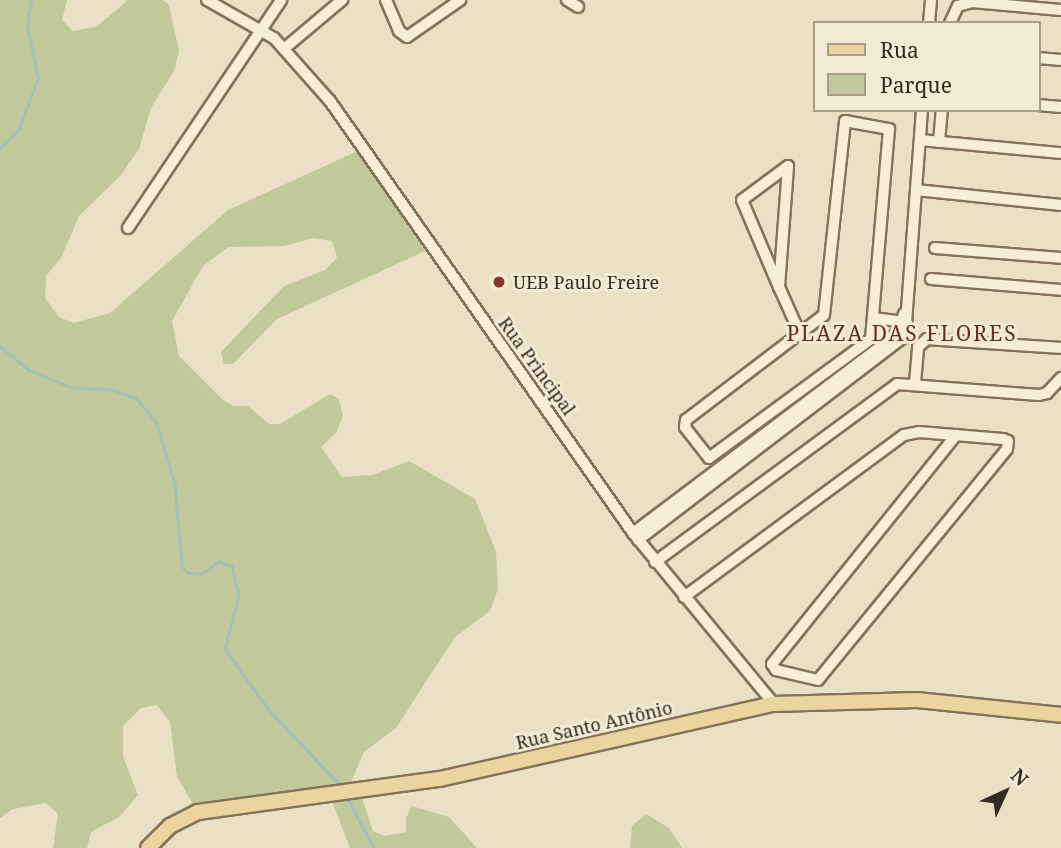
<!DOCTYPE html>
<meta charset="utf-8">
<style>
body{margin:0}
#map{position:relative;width:1061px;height:848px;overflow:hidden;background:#eae0c5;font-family:"Noto Serif",serif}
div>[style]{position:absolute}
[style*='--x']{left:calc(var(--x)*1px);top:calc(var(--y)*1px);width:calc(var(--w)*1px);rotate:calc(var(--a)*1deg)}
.green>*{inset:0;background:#c1c899}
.stream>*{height:2.5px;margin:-1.25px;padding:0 1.25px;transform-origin:1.25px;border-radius:1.25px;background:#a6beb8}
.roads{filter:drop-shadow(2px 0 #84725c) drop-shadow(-2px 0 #84725c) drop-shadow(0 2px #84725c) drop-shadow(0 -2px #84725c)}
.minor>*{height:10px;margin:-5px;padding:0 5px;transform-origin:5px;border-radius:5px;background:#f6eed7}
.major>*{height:14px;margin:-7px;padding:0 7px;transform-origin:7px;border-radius:7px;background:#ebd59f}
.dots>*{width:19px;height:19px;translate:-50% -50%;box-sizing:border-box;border:4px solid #f2ead3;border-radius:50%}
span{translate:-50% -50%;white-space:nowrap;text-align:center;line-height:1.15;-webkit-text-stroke:6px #f2ead3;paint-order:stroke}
.poi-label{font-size:18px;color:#352a1f}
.left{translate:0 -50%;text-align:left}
.street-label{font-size:18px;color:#352a1f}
.quarter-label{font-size:21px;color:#5e3022;letter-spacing:2px}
.legend{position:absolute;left:813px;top:21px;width:228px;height:91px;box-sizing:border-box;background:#f2ead3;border:2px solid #a69d8b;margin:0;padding:9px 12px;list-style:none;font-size:21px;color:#352a1f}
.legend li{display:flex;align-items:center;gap:14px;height:35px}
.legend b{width:35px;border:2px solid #a69d8b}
.north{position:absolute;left:970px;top:757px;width:70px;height:70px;-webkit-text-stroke:5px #f2ead3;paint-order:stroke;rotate:45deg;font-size:19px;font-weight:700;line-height:28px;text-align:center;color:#352a1f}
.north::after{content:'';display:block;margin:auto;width:24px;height:32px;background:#352a1f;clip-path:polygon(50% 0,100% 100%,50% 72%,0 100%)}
</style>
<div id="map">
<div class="green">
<i style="clip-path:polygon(0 0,67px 0,62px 20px,73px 31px,96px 27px,128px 0,163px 0,169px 5px,179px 51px,174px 71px,151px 108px,139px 149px,121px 175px,79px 216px,61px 258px,46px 276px,45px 298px,59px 317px,74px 323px,110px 313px,228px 210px,358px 151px,425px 251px,277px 319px,233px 364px,224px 364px,221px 352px,284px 286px,325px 270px,337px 258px,332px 241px,313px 238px,284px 246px,228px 247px,203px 266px,172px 321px,179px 356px,223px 400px,233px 406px,248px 406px,269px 424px,280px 424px,330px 394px,339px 399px,343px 416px,336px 433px,321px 447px,342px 477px,373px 475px,409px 461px,475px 499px,496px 552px,498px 589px,490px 611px,455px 637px,396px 728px,364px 752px,351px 782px,193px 804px,177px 777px,170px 722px,157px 705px,141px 708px,123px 726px,123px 756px,138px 795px,119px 817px,91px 832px,87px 848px,53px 848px,58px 814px,46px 803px,13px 809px,0 818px)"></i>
<i style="clip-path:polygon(362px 798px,373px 831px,385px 836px,406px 832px,406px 818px,412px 806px,449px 817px,477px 848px,350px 848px,332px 801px)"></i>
<i style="clip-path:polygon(646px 814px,669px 828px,682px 848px,630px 848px,632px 826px)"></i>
</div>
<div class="stream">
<i style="--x:0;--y:148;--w:27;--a:-45"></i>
<i style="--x:19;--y:129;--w:54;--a:-69.6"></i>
<i style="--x:38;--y:78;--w:53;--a:-101.9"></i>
<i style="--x:27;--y:26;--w:26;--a:-81"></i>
<i style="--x:0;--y:346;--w:38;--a:40"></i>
<i style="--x:29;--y:370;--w:45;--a:22"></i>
<i style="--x:71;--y:387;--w:43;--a:4"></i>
<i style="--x:114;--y:390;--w:23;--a:20"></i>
<i style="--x:136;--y:398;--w:33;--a:50"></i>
<i style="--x:157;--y:423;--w:64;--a:73.6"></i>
<i style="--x:175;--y:484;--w:82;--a:85.1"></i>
<i style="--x:182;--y:566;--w:9;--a:49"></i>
<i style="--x:188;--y:573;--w:13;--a:4"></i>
<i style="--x:201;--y:574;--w:22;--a:-36"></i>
<i style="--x:219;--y:561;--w:14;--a:21"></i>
<i style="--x:232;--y:566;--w:30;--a:76"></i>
<i style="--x:239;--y:595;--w:56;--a:104.5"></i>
<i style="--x:225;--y:649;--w:75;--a:54.2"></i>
<i style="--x:269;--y:710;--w:105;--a:46.5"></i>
<i style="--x:346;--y:795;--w:60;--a:62.2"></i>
</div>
<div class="roads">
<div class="minor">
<i style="--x:207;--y:0;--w:77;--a:29.6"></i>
<i style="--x:274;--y:38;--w:84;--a:48.4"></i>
<i style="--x:330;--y:101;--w:528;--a:54.95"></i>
<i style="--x:633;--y:533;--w:222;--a:50.5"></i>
<i style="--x:386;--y:0;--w:34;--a:67"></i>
<i style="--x:399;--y:31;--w:10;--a:37"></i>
<i style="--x:407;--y:37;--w:65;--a:-34.9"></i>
<i style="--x:567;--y:0;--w:13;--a:32"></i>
<i style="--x:929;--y:23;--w:23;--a:-85"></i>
<i style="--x:950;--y:23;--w:19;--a:-65"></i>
<i style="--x:958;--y:6;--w:15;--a:-16"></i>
<i style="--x:972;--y:2;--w:89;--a:5.1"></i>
<i style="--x:285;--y:48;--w:75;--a:-40.1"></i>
<i style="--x:1038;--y:58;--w:23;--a:5"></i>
<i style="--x:1038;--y:105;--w:23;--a:5"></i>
<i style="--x:845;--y:121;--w:45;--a:10.3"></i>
<i style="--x:889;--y:129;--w:211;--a:94.9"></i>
<i style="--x:871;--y:339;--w:201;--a:143.7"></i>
<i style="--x:709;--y:458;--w:39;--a:-128"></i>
<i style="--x:685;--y:427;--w:7;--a:-82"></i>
<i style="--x:686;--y:420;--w:173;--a:-37.3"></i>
<i style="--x:824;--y:315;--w:195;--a:-83.8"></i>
<i style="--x:920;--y:140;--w:142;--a:5.3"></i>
<i style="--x:939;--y:142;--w:32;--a:-85"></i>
<i style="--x:916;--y:190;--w:146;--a:5.9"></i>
<i style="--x:128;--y:228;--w:275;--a:-56.1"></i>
<i style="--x:935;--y:248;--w:126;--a:4.5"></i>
<i style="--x:931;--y:279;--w:130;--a:4.8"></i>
<i style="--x:779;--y:287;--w:121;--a:-85.7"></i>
<i style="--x:788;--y:166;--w:57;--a:143.5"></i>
<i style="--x:742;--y:200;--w:95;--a:67"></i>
<i style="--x:779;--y:287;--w:51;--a:65.9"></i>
<i style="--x:873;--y:318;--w:34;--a:7"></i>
<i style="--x:915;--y:383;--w:36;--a:-85"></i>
<i style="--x:918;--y:347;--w:12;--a:-42"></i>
<i style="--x:927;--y:339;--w:134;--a:3.8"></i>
<i style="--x:633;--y:533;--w:322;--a:-37"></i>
<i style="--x:890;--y:339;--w:12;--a:-42"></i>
<i style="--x:899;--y:331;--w:18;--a:-74"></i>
<i style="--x:638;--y:540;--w:336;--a:-37.4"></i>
<i style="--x:905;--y:336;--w:227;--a:-85.7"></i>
<i style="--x:655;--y:562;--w:300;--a:-36.3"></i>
<i style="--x:897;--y:384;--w:142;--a:4.4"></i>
<i style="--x:1039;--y:395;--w:8;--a:-14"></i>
<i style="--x:1047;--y:393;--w:21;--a:-47"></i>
<i style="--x:684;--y:597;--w:273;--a:-36.4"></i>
<i style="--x:904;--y:435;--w:15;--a:-11"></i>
<i style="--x:919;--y:432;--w:84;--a:4.8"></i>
<i style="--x:1003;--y:439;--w:5;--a:22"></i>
<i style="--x:1008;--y:441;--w:8;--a:97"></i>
<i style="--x:1007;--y:449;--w:298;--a:129.3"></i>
<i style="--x:818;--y:680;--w:43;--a:-166.6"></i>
<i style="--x:776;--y:670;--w:7;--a:-124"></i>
<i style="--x:772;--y:664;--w:294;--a:-51.2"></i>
</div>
<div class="major">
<i style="--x:148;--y:848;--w:31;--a:-45"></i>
<i style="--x:170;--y:826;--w:31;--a:-27"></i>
<i style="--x:198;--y:812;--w:244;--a:-7.8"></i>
<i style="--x:440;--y:779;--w:342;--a:-12.7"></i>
<i style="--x:774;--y:704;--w:143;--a:-1.6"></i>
<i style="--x:917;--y:700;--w:145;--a:5.9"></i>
</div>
</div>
<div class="dots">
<i style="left:499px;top:282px;background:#8e3331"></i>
</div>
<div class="poi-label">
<span class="left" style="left:513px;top:282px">UEB Paulo Freire</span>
</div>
<div class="street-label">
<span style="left:537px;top:366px;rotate:54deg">Rua Principal</span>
<span style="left:594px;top:725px;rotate:-13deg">Rua Santo Antônio</span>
</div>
<div class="quarter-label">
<span style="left:902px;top:333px">PLAZA DAS FLORES</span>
</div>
<ul class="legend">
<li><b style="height:9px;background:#ebd59f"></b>Rua</li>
<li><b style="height:19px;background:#c1c899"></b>Parque</li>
</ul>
<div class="north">N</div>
</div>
